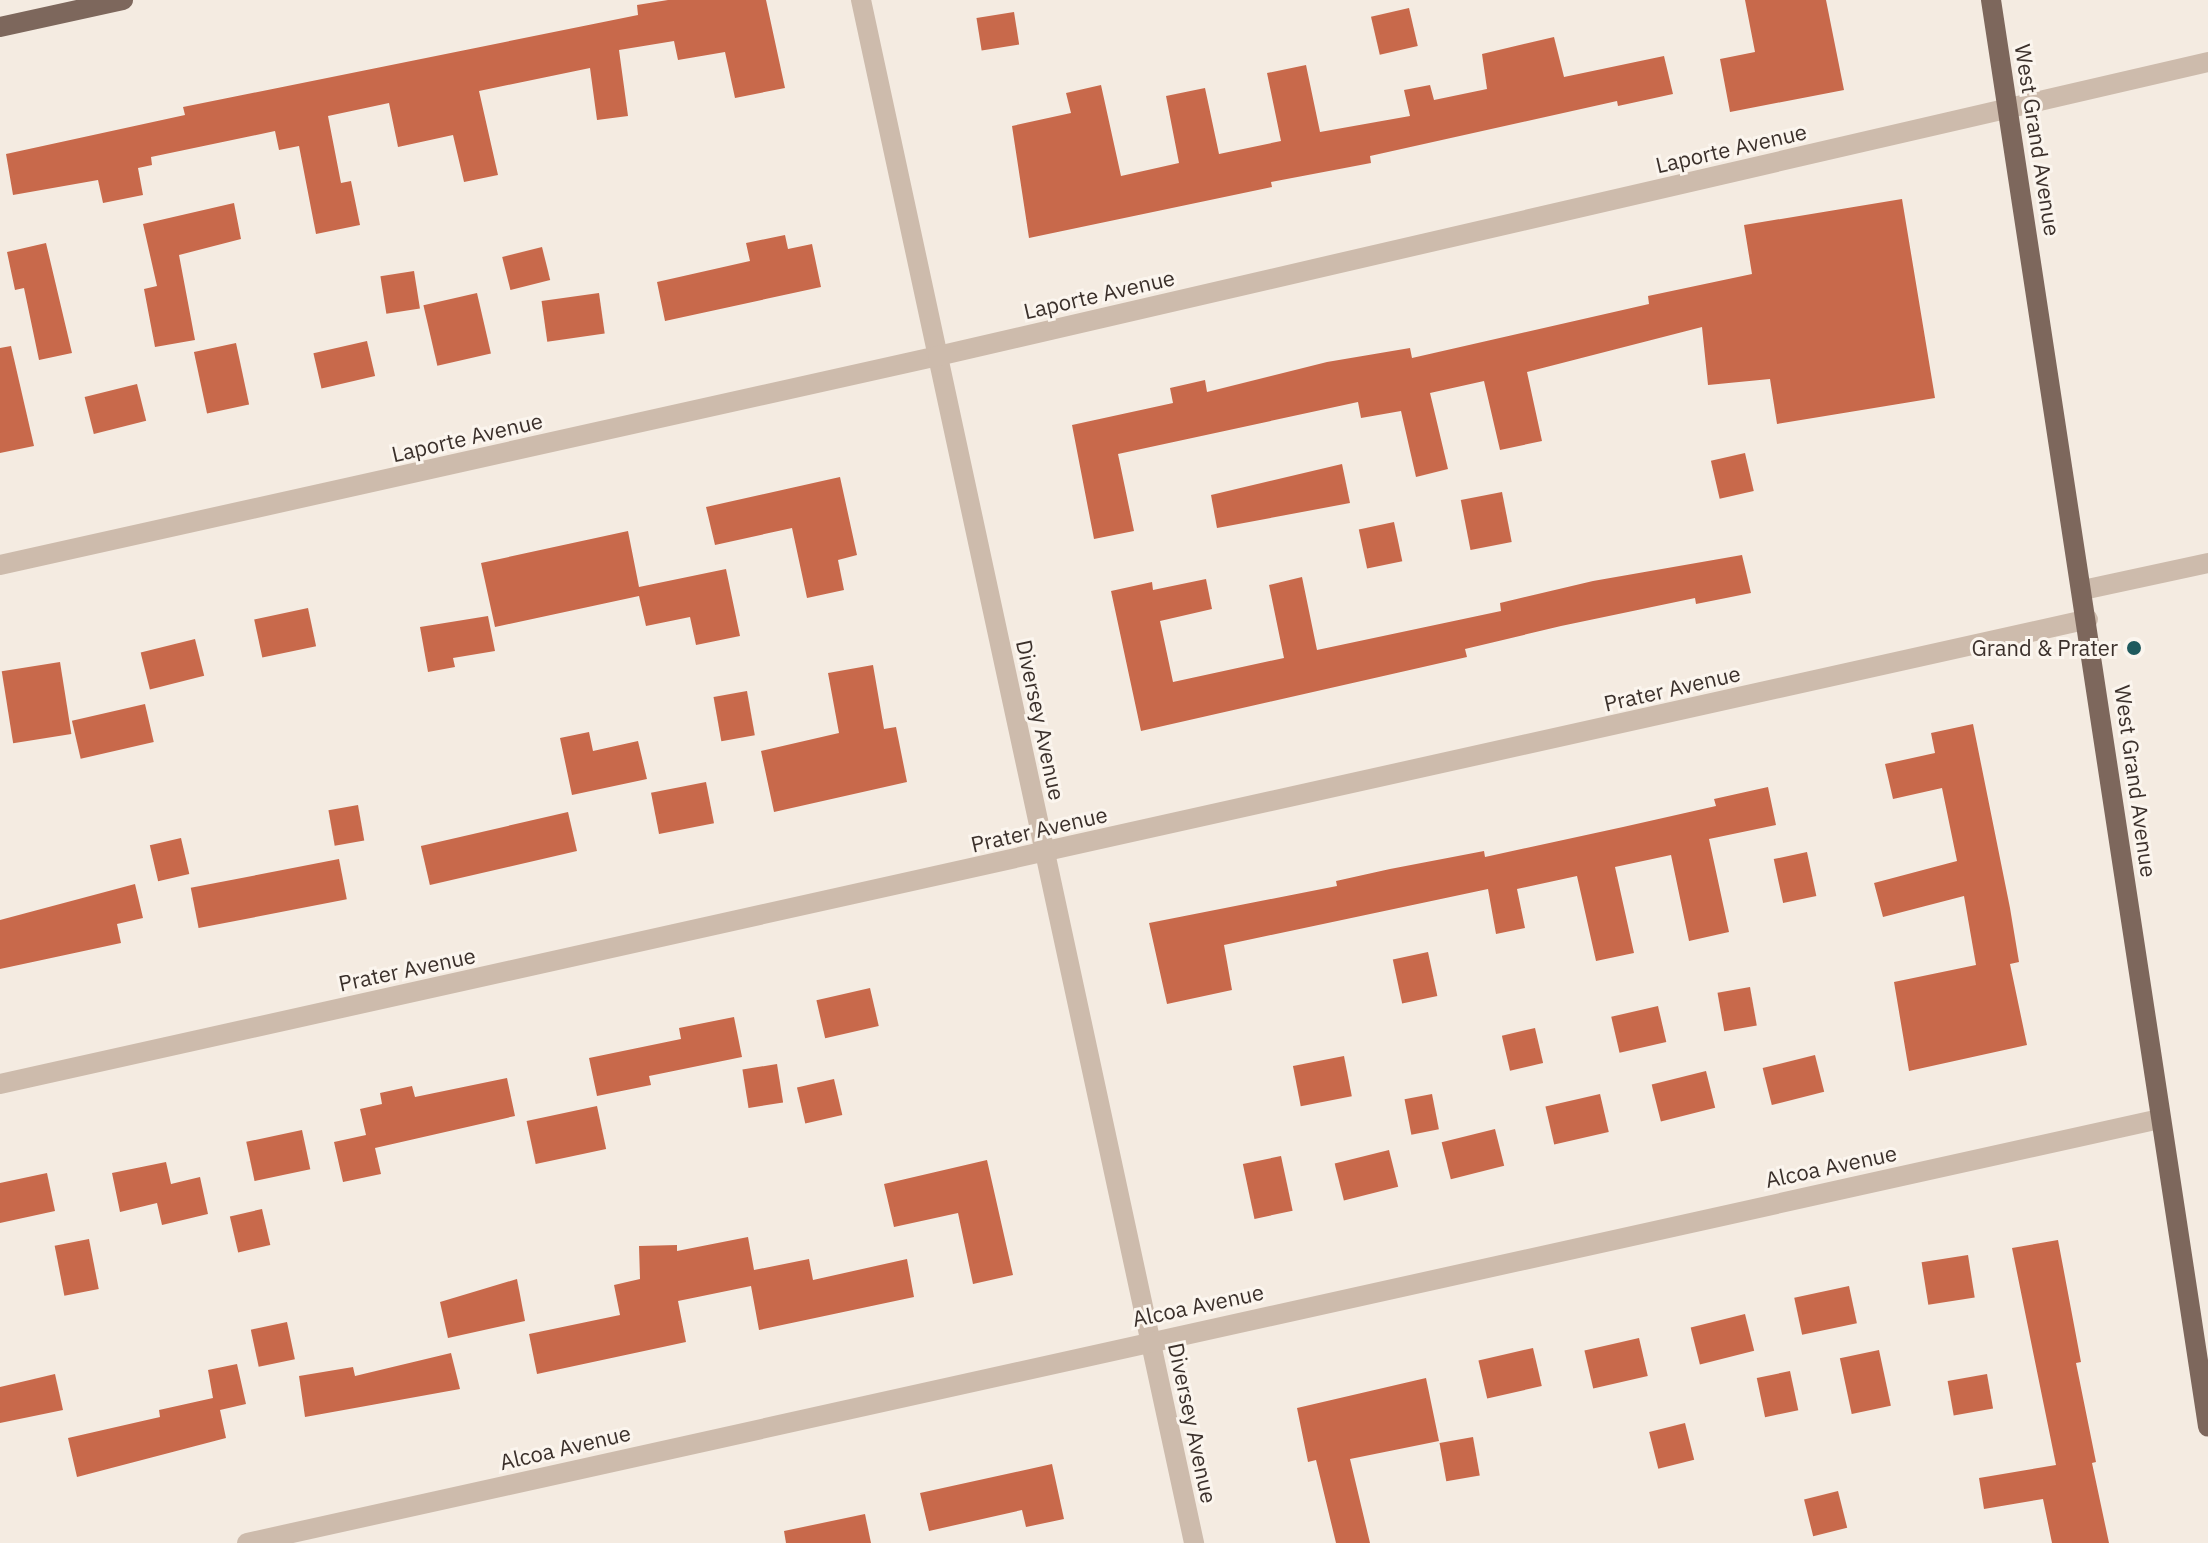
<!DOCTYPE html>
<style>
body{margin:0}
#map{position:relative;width:2208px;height:1543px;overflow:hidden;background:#f4ebe1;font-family:"IBM Plex Sans",sans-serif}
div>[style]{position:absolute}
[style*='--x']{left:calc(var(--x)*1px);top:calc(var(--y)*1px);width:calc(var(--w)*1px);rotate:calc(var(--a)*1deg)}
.building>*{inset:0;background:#c8694b;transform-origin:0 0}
.minor>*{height:20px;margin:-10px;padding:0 10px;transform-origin:10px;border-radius:10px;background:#cdbbac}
.major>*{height:20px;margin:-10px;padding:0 10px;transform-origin:10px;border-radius:10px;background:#7d675c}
.dots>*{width:22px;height:22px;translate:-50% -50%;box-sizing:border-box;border:4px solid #fbf5ee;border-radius:50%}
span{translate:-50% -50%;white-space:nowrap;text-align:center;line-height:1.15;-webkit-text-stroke:6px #fbf5ee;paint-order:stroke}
.street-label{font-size:22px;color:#3b302b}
.poi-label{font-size:22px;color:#3b302b}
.right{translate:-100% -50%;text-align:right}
</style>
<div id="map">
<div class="building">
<i style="clip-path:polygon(668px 0,766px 0,785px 88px,735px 98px,725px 52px,678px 60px,674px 41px,619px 50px,628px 116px,597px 120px,590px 68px,479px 91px,498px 175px,464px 182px,453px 135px,398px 147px,389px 103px,328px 116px,341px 183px,351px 181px,360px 225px,316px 234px,299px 146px,279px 150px,275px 131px,151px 157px,152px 165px,138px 168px,143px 195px,103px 203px,98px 180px,13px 195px,6px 154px,185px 115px,183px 107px,638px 15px,637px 5px)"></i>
<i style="clip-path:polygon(1745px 0,1826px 0,1844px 90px,1730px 112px,1720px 59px,1755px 52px)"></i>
<i style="left:1409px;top:8px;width:39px;height:39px;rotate:77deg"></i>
<i style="left:1014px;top:12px;width:33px;height:38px;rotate:81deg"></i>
<i style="clip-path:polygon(1554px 37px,1564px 77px,1664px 56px,1673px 94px,1618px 106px,1617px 101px,1370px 156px,1371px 163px,1271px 182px,1272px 187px,1029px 238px,1012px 126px,1071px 113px,1066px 93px,1101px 85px,1121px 176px,1179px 163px,1166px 96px,1205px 88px,1219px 154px,1281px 141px,1267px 73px,1306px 65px,1320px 132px,1410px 116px,1404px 90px,1430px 85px,1434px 100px,1487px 89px,1482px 54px)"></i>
<i style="clip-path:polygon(1902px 199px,1935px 398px,1777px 424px,1770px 379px,1708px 385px,1702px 327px,1527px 372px,1542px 441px,1500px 450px,1484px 381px,1430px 393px,1448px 469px,1416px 477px,1401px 411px,1361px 418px,1358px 402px,1118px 454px,1134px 531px,1094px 539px,1072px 425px,1173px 403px,1170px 388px,1205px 380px,1207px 392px,1327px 362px,1410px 348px,1412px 358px,1649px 304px,1648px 296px,1752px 274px,1744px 225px)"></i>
<i style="clip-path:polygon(234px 203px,241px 239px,179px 255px,195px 340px,155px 347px,144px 289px,157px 286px,143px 224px)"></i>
<i style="clip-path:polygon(785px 235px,788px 249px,812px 244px,821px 287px,665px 321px,657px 282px,750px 261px,746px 243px)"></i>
<i style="clip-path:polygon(46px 243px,72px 353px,39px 360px,24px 288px,15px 290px,7px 252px)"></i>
<i style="left:542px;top:247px;width:34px;height:41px;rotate:76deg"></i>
<i style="left:414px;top:271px;width:38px;height:34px;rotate:81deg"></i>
<i style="left:477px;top:293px;width:62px;height:55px;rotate:77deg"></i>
<i style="left:599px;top:293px;width:41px;height:58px;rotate:82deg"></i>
<i style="left:367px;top:341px;width:36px;height:55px;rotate:77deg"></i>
<i style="left:236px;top:343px;width:63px;height:43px;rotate:78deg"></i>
<i style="clip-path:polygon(11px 346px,34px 446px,0 453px,0 348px)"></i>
<i style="left:137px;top:384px;width:38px;height:54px;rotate:76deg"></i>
<i style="left:1745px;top:453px;width:39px;height:35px;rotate:77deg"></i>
<i style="clip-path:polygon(1342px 464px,1350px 503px,1217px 528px,1211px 495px)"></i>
<i style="clip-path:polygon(840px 477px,857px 555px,838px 560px,844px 590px,807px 598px,792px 528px,715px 545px,706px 507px)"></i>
<i style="left:1502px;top:492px;width:51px;height:42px;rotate:79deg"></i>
<i style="left:1394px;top:522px;width:40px;height:36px;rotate:78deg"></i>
<i style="clip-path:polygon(628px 531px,639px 587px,726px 569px,740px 636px,696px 645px,690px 617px,646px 626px,639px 596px,495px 627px,481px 563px)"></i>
<i style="clip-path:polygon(1742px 555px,1751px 593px,1696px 604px,1695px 598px,1561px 626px,1465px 649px,1467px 657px,1141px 731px,1111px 591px,1152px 582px,1153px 590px,1206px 579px,1212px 609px,1160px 621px,1173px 682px,1284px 658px,1269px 585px,1302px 577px,1317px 650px,1501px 611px,1500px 603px,1593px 581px)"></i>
<i style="left:308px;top:608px;width:39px;height:55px;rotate:78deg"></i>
<i style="clip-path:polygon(488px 616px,495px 651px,453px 658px,455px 667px,428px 672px,420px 627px)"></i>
<i style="left:195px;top:639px;width:38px;height:56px;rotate:76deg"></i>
<i style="left:60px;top:662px;width:73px;height:59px;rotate:81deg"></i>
<i style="clip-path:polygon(873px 665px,884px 729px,896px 727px,907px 782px,774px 812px,761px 751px,839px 733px,828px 673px)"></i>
<i style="left:747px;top:691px;width:45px;height:34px;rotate:80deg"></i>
<i style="left:145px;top:704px;width:39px;height:75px;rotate:77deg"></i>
<i style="clip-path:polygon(1973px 724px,2010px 908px,2019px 962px,2010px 964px,2027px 1045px,1909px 1071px,1894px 982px,1976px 965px,1964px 896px,1883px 917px,1874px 883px,1957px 861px,1942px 788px,1893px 799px,1885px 764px,1935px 753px,1931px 733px)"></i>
<i style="clip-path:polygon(589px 732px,593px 751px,638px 741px,647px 779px,572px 795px,560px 738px)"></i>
<i style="left:706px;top:782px;width:42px;height:56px;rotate:79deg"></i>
<i style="clip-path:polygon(1768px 787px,1776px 825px,1709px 839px,1729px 932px,1689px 941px,1671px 855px,1615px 867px,1634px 953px,1596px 961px,1577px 876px,1517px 889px,1525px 928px,1496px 934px,1488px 889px,1224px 945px,1232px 990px,1167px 1004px,1149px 923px,1337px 886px,1336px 881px,1390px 869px,1484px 851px,1485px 857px,1623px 827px,1716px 806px,1714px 799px)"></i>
<i style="left:358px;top:805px;width:36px;height:30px;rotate:80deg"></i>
<i style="left:568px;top:812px;width:40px;height:151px;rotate:77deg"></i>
<i style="left:181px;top:838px;width:37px;height:32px;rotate:77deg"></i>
<i style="left:1807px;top:852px;width:45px;height:34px;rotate:78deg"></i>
<i style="left:339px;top:859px;width:41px;height:151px;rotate:79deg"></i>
<i style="clip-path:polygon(135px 884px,143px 918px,117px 924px,121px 943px,0 969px,0 920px)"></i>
<i style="left:1428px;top:952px;width:45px;height:36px;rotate:78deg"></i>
<i style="left:1750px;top:987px;width:39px;height:33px;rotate:80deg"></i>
<i style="left:870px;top:988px;width:39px;height:55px;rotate:77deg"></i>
<i style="left:1658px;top:1006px;width:37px;height:48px;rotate:77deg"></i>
<i style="clip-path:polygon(734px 1017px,742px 1057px,649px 1076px,651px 1085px,597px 1096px,589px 1058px,681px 1039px,679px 1028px)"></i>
<i style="left:1535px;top:1028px;width:36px;height:34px;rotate:77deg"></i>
<i style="left:1815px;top:1055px;width:38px;height:54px;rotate:76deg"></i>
<i style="left:1344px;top:1056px;width:41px;height:52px;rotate:79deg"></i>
<i style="left:777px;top:1064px;width:39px;height:35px;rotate:81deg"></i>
<i style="left:1706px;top:1071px;width:38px;height:56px;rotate:76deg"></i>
<i style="clip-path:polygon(507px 1078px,515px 1116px,375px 1148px,381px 1174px,343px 1182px,334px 1142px,366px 1135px,360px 1109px,382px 1104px,380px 1093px,412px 1086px,415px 1097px)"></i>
<i style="left:834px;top:1079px;width:37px;height:38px;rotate:77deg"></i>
<i style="left:1432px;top:1094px;width:36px;height:28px;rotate:79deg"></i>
<i style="left:1600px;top:1094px;width:39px;height:56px;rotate:77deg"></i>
<i style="left:597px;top:1106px;width:44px;height:72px;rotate:78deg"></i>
<i style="left:1495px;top:1129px;width:38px;height:55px;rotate:76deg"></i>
<i style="left:302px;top:1130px;width:40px;height:57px;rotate:78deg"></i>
<i style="left:1389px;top:1150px;width:38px;height:56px;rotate:76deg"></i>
<i style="left:1281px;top:1156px;width:56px;height:39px;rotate:78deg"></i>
<i style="clip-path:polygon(987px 1160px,1013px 1275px,973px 1284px,958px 1213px,894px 1227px,884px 1184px)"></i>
<i style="clip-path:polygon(166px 1162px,171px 1184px,200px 1177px,208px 1214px,162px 1225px,157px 1203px,120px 1212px,112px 1173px)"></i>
<i style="clip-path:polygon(47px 1173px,55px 1211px,0 1223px,0 1183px)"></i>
<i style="left:262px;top:1209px;width:37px;height:33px;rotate:77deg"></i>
<i style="clip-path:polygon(748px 1237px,754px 1270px,809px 1259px,813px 1280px,907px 1259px,914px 1297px,759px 1330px,751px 1286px,678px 1301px,686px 1342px,537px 1374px,529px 1334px,620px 1315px,614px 1285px,640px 1279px,639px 1246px,677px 1245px,677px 1251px)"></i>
<i style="left:89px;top:1239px;width:51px;height:35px;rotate:79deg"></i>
<i style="clip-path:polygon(2058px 1240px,2081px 1362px,2076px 1363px,2096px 1462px,2092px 1463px,2109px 1543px,2052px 1543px,2043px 1499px,1984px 1509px,1979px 1478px,2056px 1465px,2012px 1248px)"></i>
<i style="left:1968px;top:1255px;width:43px;height:47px;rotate:81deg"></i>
<i style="clip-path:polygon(517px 1279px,525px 1321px,448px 1338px,440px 1302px)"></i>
<i style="left:1849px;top:1286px;width:38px;height:56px;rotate:78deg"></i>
<i style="left:1745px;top:1314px;width:38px;height:56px;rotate:76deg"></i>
<i style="left:287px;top:1322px;width:38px;height:37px;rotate:78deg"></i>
<i style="left:1639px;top:1338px;width:39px;height:56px;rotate:77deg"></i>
<i style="left:1533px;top:1348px;width:39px;height:56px;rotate:77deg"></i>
<i style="left:1879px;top:1350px;width:57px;height:40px;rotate:78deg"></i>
<i style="clip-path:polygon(451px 1353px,460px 1389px,305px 1417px,299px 1376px,353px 1367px,355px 1376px)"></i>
<i style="clip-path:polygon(237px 1364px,246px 1404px,220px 1410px,226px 1438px,77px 1477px,68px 1438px,160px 1417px,159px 1410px,213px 1398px,208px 1370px)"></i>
<i style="left:1790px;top:1371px;width:40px;height:34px;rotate:78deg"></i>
<i style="clip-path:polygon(55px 1374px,63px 1410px,0 1423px,0 1387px)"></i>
<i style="left:1987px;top:1374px;width:35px;height:40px;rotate:80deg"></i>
<i style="clip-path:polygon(1426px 1378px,1439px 1441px,1350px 1459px,1370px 1543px,1336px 1543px,1316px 1460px,1308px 1462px,1297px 1408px)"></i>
<i style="left:1685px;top:1423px;width:38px;height:37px;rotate:76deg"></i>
<i style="left:1473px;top:1437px;width:39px;height:34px;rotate:80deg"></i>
<i style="clip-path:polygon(1052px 1464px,1064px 1519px,1026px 1527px,1022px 1510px,929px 1531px,920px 1493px)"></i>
<i style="left:1838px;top:1491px;width:38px;height:35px;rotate:76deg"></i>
<i style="clip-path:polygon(865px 1514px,871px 1543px,786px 1543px,784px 1531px)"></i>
</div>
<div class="minor">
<i style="--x:861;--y:0;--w:1579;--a:77.82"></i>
<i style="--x:0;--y:565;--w:961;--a:-12.56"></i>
<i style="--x:938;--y:356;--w:1304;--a:-13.03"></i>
<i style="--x:2083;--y:590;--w:128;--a:-12.2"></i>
<i style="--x:0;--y:1084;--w:2139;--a:-12.55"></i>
<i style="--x:247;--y:1543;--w:1959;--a:-12.5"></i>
</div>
<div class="major">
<i style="--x:1991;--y:0;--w:1443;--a:81.35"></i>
<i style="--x:0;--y:27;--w:126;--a:-12.4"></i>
</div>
<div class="dots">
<i style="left:2134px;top:648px;background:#1f5a5e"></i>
</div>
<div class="street-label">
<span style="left:2038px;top:140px;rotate:81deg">West Grand Avenue</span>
<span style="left:1731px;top:148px;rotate:-13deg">Laporte Avenue</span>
<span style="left:1099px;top:294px;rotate:-13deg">Laporte Avenue</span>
<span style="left:467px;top:437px;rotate:-13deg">Laporte Avenue</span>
<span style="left:1672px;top:688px;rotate:-13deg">Prater Avenue</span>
<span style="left:1041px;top:720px;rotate:78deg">Diversey Avenue</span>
<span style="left:2136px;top:781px;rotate:82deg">West Grand Avenue</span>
<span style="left:1039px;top:829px;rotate:-13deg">Prater Avenue</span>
<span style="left:407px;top:969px;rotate:-12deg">Prater Avenue</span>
<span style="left:1831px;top:1166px;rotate:-12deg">Alcoa Avenue</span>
<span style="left:1198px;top:1305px;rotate:-12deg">Alcoa Avenue</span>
<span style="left:1193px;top:1423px;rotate:78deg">Diversey Avenue</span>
<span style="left:565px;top:1447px;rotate:-13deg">Alcoa Avenue</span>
</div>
<div class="poi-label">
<span class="right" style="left:2118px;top:648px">Grand &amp; Prater</span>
</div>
</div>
